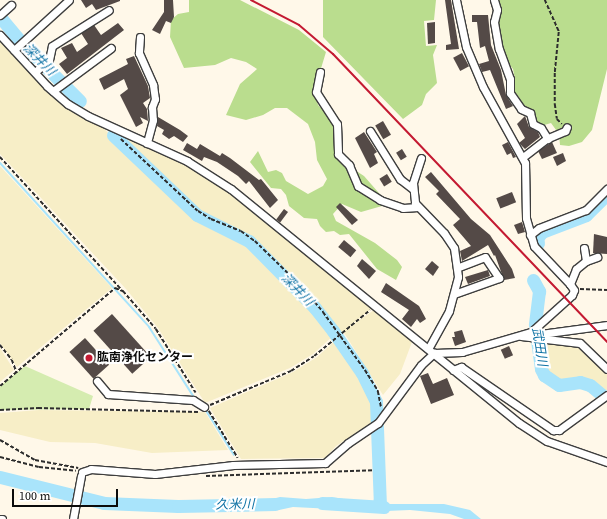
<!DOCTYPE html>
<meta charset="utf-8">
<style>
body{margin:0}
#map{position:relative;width:607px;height:519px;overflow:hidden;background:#fff8e9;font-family:"Source Serif 4","Noto Sans JP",serif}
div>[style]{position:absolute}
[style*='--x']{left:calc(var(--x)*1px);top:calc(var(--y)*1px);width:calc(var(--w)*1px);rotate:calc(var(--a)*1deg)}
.farmland>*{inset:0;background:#f7eec7}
.green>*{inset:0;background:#d5ecb0}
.forest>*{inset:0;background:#badd8e}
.water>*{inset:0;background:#a9e4fb}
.stream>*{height:2px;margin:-1px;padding:0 1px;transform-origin:1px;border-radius:1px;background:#a9e4fb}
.river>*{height:13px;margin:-6.5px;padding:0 6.5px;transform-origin:6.5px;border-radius:6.5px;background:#a9e4fb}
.building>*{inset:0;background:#544a47;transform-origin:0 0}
.path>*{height:1.5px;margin-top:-0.75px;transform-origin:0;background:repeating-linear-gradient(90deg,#2d2d2d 0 4px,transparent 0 6px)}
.roads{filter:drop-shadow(1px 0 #3e3e3e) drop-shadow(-1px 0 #3e3e3e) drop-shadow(0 1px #3e3e3e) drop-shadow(0 -1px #3e3e3e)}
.minor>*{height:7px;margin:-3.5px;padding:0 3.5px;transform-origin:3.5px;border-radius:3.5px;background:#fff}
.rail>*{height:2px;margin:-1px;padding:0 1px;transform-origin:1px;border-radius:1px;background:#c41a32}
.dots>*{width:11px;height:11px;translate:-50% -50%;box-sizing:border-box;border:2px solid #fff;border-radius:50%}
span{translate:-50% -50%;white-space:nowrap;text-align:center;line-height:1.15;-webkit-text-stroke:4px #fff;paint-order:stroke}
.poi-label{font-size:12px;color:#0b0b0b;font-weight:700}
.left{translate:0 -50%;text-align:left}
.water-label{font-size:13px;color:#0d71a4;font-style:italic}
.scale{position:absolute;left:12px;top:489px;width:106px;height:18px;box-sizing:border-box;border:2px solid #0b0b0b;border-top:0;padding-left:5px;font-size:12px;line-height:14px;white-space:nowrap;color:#0b0b0b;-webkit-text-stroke:3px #fff;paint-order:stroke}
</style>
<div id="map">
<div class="farmland">
<i style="clip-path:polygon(0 38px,67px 105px,99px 123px,134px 161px,196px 218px,248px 243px,314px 309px,333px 336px,313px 354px,290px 368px,205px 403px,158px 328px,126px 289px,0 154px)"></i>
<i style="clip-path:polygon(107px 124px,210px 174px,375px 306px,346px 329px,374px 310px,412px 342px,400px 374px,383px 395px,343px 331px,340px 334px,323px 312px,276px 260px,241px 231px,211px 219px,198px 211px)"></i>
<i style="clip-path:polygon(0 166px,112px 288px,17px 367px,0 343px)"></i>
<i style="clip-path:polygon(336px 340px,370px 392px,374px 402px,373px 422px,336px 446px,325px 458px,241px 459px,210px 408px,293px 372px,317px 357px)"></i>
<i style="clip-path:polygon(539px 341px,580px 344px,607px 370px,607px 391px,603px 393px,591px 384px,579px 381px,559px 383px,545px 374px)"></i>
<i style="clip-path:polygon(0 348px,14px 370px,0 382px)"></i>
<i style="clip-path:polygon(39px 410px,205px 412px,228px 450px,152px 453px,95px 443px,50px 442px,0 430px,0 413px)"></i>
</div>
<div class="green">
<i style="clip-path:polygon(25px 366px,93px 396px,89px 409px,0 410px,0 386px)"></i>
</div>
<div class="forest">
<i style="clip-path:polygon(189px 0,240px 0,299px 30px,326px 52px,315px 88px,318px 105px,331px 119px,335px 129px,334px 147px,338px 159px,364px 176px,385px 200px,382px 206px,361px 212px,342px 204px,333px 214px,336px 221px,375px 243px,397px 260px,402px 267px,396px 280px,377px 269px,349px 234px,340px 235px,334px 231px,326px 232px,320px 226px,317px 219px,304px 218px,289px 206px,286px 195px,281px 189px,271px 188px,250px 162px,258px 151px,268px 172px,276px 170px,282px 173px,286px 181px,308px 194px,323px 186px,327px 179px,317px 160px,315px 142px,308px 124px,287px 108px,275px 108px,263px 115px,246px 120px,226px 115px,240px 84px,257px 69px,246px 62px,231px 58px,215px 65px,184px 68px,170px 37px,171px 20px,178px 14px,189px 12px)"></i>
<i style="clip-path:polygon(323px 0,436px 0,434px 20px,424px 21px,426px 46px,437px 45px,433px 55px,437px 83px,426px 94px,422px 105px,403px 119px,323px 37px)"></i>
<i style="clip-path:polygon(498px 0,607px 0,607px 69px,592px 130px,582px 142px,569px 146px,560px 145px,559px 134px,551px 123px,541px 126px,535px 121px,532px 113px,529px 108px,522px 107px,519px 97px,512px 90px,515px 79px,513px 69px,497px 49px,495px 24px)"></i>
</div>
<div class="water">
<i style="clip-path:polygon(376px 487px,383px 487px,386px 504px,444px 504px,470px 510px,481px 519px,464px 519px,450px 514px,410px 510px,386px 511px,347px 501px,333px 509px,293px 507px,279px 510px,255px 508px,260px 502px,280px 497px,306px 499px,332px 497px,373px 504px)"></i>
</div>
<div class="stream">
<i style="--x:0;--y:163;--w:222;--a:47.7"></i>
<i style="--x:149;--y:327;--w:85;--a:57.4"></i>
<i style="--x:205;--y:409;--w:54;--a:57.8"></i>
</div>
<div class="river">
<i style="--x:0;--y:17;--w:30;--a:50"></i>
<i style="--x:19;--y:40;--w:86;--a:45"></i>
<i style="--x:113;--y:135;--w:116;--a:43.6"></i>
<i style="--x:197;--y:215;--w:58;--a:26.6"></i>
<i style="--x:249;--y:241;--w:94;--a:45.4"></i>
<i style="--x:315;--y:308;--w:29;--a:52"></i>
<i style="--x:333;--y:331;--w:51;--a:55.4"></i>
<i style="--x:362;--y:373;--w:32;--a:64"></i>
<i style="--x:376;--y:402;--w:103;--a:87.8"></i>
<i style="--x:538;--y:243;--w:5;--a:-101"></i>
<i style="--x:537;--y:238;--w:8;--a:-50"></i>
<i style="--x:542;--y:232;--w:47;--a:-21.1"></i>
<i style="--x:586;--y:215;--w:30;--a:-45"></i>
<i style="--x:533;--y:280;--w:13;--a:61"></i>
<i style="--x:539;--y:291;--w:34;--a:97"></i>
<i style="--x:535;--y:325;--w:44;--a:82.2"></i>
<i style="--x:541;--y:369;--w:7;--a:63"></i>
<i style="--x:544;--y:375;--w:18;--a:34"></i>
<i style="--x:559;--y:385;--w:21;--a:-8"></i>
<i style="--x:580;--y:382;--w:10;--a:17"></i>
<i style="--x:590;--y:385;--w:16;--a:40"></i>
<i style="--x:0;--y:477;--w:107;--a:14"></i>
<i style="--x:104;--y:503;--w:74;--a:2.3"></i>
<i style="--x:178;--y:506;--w:97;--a:-1.2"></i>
<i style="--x:322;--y:503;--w:62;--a:3.7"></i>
</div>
<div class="building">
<i style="clip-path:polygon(81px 0,120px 0,120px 1px,96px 10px,92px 4px,86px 8px)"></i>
<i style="clip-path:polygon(164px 0,173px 0,174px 17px,171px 23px,166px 21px,160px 34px,152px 30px,164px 12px)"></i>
<i style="clip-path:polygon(445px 0,451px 0,459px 49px,446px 50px,446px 45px,451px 44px)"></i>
<i style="clip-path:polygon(472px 15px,488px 15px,491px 45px,501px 70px,506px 95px,513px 106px,506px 109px,490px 70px,482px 72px,479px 64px,489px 61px,485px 46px,480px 48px,477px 22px,472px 22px)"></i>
<i style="clip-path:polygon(435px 22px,435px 43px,428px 44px,427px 23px)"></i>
<i style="clip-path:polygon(118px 23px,124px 30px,67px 74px,59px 64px,67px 58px,61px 48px,72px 43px,77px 52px,88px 44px,81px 33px,94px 25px,101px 35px)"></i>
<i style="left:462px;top:53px;width:15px;height:10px;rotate:62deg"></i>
<i style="clip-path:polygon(134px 56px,148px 86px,150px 98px,143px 103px,147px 109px,148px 121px,140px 117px,143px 123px,136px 127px,120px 95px,128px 89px,124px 79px,104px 90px,99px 79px,128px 64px,126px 59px)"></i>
<i style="clip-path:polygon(525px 116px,529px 127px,538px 132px,540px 137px,525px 149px,519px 143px,525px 138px,517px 124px)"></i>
<i style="clip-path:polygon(158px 117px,180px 130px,188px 136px,183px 142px,174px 136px,169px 139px,162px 134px,164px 130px,157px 126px)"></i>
<i style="left:383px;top:121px;width:16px;height:9px;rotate:60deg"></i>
<i style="clip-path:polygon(364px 132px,377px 152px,374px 154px,378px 163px,370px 168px,355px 138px)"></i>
<i style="clip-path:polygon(508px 142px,516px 157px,513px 158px,511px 153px,507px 155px,502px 145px)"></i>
<i style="clip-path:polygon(552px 142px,557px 153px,542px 159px,538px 151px)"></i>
<i style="clip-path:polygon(187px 143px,197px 149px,200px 144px,220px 156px,222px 153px,230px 158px,259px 180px,261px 179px,278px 200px,270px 208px,249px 181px,246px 184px,238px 176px,217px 162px,204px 157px,202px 161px,183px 150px)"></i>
<i style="left:402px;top:149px;width:9px;height:7px;rotate:58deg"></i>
<i style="clip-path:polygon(563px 153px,566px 161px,557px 166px,553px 157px)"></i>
<i style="clip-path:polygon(431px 172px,471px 219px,490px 235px,512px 269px,515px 278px,504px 280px,495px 255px,494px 256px,488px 245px,462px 261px,460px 251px,471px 246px,453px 225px,460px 219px,436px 194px,439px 191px,425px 177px)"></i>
<i style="left:387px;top:174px;width:9px;height:9px;rotate:58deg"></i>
<i style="left:512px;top:192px;width:11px;height:17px;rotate:68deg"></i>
<i style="clip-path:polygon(340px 203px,358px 220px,352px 225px,336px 207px)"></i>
<i style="left:284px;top:209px;width:5px;height:13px;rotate:37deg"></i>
<i style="clip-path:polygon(522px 222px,525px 232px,518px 234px,514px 225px)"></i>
<i style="clip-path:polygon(594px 234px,607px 237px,607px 254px,593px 253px)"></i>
<i style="left:344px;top:240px;width:16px;height:9px;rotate:40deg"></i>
<i style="clip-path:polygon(362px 259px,376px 271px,369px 279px,357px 266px)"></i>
<i style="clip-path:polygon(432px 261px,439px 267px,433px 276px,425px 269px)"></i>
<i style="clip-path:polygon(488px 270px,490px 276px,468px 284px,465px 277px)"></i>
<i style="clip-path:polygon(386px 283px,419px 306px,426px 319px,420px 323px,417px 319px,411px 327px,402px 319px,409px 310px,381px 292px)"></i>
<i style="left:112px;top:314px;width:58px;height:25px;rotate:48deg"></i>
<i style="clip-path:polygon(462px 330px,466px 342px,455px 346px,452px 337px,455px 337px,454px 332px)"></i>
<i style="left:85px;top:338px;width:36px;height:21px;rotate:48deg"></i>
<i style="left:509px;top:346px;width:10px;height:9px;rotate:66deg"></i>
<i style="clip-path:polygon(428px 373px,433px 384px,447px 378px,454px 395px,431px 404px,420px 376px)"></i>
</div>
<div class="path">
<i style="--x:545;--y:0;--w:35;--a:66"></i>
<i style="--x:559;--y:32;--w:41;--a:95.6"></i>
<i style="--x:555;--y:73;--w:31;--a:90"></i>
<i style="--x:555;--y:104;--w:15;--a:82"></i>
<i style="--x:557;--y:119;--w:7;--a:45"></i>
<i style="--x:121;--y:139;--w:105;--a:43.1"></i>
<i style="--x:198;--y:211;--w:15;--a:32"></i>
<i style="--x:211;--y:219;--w:32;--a:22"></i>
<i style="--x:241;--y:231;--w:17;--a:36"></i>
<i style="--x:255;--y:241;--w:62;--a:44.3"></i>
<i style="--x:299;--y:284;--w:37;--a:49"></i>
<i style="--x:323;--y:312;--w:72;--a:54.1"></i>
<i style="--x:365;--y:370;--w:25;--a:58"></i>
<i style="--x:378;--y:391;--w:16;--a:79"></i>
<i style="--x:0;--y:157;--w:180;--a:47.5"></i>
<i style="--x:580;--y:289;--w:27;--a:2"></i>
<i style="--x:0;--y:345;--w:19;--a:51"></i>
<i style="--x:12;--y:360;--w:14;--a:69"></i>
<i style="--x:0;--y:386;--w:151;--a:-40.4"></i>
<i style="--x:115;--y:288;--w:9;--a:21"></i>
<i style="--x:123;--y:291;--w:50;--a:49"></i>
<i style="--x:156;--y:329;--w:75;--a:58"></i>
<i style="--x:210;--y:405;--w:88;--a:-22.8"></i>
<i style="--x:291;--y:371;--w:27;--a:-33"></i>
<i style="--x:314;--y:356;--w:72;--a:-39.4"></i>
<i style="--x:0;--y:410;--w:38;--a:-3"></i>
<i style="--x:38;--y:408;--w:160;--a:1.4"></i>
<i style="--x:209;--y:411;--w:55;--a:58.3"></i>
<i style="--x:0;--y:440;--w:40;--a:29.7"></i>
<i style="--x:35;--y:460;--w:44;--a:10.5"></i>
<i style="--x:0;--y:457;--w:40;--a:14.4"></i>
<i style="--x:39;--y:467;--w:37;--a:6"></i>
<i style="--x:206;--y:476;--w:168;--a:-2"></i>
</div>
<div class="roads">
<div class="minor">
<i style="--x:494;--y:0;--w:10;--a:73"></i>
<i style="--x:497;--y:10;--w:12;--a:104"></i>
<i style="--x:494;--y:22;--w:27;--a:80"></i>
<i style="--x:499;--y:49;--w:32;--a:70"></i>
<i style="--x:510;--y:79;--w:14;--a:90"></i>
<i style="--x:510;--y:93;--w:19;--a:55"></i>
<i style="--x:521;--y:109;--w:10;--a:24"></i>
<i style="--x:530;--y:113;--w:11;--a:75"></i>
<i style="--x:533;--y:124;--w:9;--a:27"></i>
<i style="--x:541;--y:128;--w:13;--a:58"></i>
<i style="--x:0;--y:15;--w:15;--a:-42"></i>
<i style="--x:0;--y:35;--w:69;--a:47.3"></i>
<i style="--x:47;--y:86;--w:28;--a:41"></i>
<i style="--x:68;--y:104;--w:23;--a:31"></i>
<i style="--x:88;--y:116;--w:109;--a:24.4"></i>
<i style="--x:187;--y:161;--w:52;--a:32.5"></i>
<i style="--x:231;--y:189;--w:371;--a:39.1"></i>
<i style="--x:519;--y:423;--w:33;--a:33"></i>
<i style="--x:547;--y:441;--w:64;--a:19.3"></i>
<i style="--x:140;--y:37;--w:16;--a:94"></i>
<i style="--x:139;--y:53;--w:35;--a:66"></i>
<i style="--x:153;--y:85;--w:14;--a:82"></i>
<i style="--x:155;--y:99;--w:9;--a:111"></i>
<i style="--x:152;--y:107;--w:13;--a:86"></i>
<i style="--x:153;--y:120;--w:24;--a:105"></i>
<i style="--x:14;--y:50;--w:74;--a:-42.3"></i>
<i style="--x:35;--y:72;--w:18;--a:-41"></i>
<i style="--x:49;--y:60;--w:14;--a:-78"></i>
<i style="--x:52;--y:46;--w:67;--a:-32.3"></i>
<i style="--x:320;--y:72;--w:20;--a:101"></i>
<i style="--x:316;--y:92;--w:38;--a:57"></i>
<i style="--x:337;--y:124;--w:30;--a:88"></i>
<i style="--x:338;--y:154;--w:16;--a:45"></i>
<i style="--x:349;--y:165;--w:23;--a:67"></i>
<i style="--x:358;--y:186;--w:26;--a:32"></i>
<i style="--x:380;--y:200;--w:24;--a:19"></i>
<i style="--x:403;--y:208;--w:15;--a:-4"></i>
<i style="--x:53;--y:91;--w:72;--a:-36.6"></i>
<i style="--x:370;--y:131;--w:57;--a:58"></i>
<i style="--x:400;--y:179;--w:16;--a:38"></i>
<i style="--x:523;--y:157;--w:29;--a:-38"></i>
<i style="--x:546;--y:139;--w:21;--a:-23"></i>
<i style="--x:565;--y:131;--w:4;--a:-63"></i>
<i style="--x:421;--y:158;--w:26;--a:108"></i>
<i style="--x:413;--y:183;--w:20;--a:84"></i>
<i style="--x:415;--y:203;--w:42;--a:46"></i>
<i style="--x:444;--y:233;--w:18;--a:56"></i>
<i style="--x:454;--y:248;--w:29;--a:82"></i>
<i style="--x:458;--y:277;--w:35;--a:105"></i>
<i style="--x:449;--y:311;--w:43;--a:118.9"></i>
<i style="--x:530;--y:235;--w:11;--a:-38"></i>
<i style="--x:539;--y:228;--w:50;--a:-21"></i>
<i style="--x:586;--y:210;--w:30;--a:-45"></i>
<i style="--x:584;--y:248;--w:13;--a:81"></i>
<i style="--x:570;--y:284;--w:16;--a:-68"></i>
<i style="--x:576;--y:269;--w:13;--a:-39"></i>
<i style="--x:586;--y:261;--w:12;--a:-20"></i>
<i style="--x:454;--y:294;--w:48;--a:-19.6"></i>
<i style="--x:499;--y:278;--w:25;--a:-124"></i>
<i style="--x:485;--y:257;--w:30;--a:159"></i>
<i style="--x:533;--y:335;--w:75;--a:-7.7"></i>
<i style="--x:521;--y:336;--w:59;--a:6.8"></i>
<i style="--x:580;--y:343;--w:37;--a:44"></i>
<i style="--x:453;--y:370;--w:9;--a:-21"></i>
<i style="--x:461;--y:367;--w:112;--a:34.4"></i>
<i style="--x:553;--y:430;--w:6;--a:0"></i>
<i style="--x:559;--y:430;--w:59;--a:-36.1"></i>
<i style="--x:97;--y:381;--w:17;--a:50"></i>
<i style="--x:108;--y:394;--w:85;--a:4"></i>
<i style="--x:193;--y:400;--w:13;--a:32"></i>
<i style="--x:82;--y:472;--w:9;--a:-18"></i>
<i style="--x:91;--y:469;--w:64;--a:4.5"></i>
<i style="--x:155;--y:474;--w:79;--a:-6.6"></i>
<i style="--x:233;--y:465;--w:92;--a:-1.2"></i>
<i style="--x:325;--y:463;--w:30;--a:-41"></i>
<i style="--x:348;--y:443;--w:36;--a:-34"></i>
<i style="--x:378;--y:423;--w:72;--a:-53.4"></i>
<i style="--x:421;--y:365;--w:18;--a:-43"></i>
<i style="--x:434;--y:353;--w:28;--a:-2"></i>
<i style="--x:462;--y:352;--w:72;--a:-16.2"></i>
<i style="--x:531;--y:332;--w:55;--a:-42.1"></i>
<i style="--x:572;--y:295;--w:5;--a:-68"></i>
<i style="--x:574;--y:290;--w:7;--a:-124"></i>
<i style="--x:570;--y:284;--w:52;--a:-133.5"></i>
<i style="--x:534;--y:246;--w:29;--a:-106"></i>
<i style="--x:526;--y:218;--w:55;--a:-91"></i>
<i style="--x:525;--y:163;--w:87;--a:-118.9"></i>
<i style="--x:483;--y:87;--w:43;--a:-113"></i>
<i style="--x:466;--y:47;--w:48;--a:-102"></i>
<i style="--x:0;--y:519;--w:2;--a:0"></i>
<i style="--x:73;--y:519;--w:44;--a:-79.5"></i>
</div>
</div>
<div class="rail">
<i style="--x:251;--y:0;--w:54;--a:27.5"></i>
<i style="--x:299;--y:25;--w:45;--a:40.5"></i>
<i style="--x:333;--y:54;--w:398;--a:46.4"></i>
</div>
<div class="dots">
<i style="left:89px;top:358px;background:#c41a32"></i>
</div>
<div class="poi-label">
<span class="left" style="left:97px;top:358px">肱南浄化センター</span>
</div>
<div class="water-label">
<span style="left:39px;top:60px;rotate:45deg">深井川</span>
<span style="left:297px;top:290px;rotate:46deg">深井川</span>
<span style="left:539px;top:347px;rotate:81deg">武田川</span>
<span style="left:235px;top:505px;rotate:-1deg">久米川</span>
</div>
<div class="scale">100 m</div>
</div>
